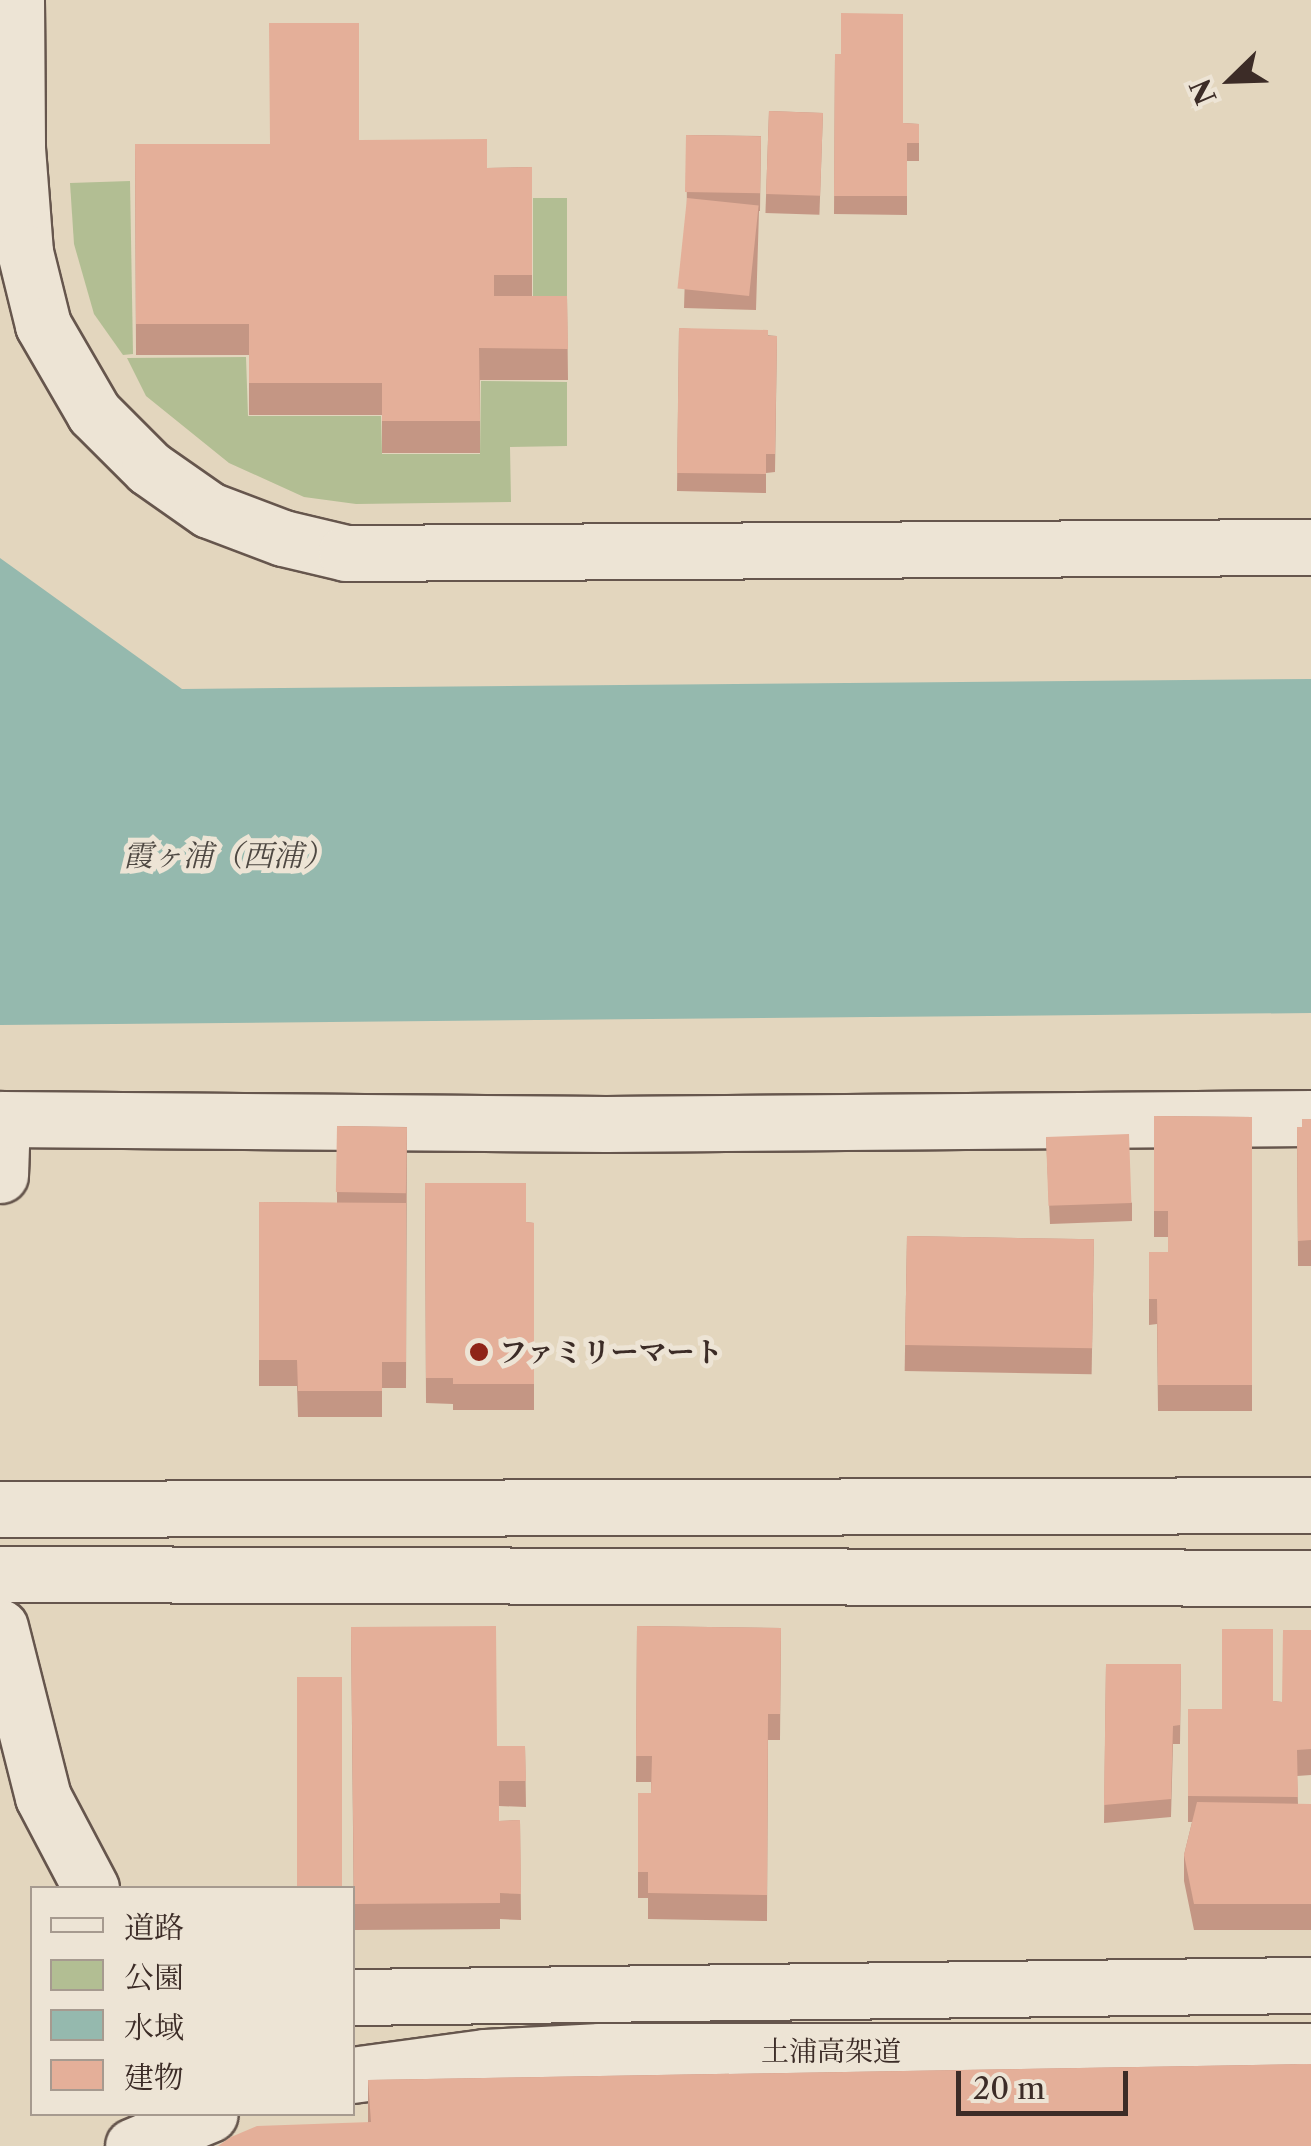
<!DOCTYPE html>
<meta charset="utf-8">
<style>
body{margin:0}
#map{position:relative;width:1311px;height:2146px;overflow:hidden;background:#e3d6be;font-family:"Libre Caslon Text","Noto Serif JP",serif}
div>[style]{position:absolute}
[style*='--x']{left:calc(var(--x)*1px);top:calc(var(--y)*1px);width:calc(var(--w)*1px);rotate:calc(var(--a)*1deg)}
.green>*{inset:0;background:#b2be93}
.water>*{inset:0;background:#95b9ae}
.roads{filter:drop-shadow(2px 0 #66564d) drop-shadow(-2px 0 #66564d) drop-shadow(0 2px #66564d) drop-shadow(0 -2px #66564d)}
.minor>*{height:55px;margin:-27.5px;padding:0 27.5px;transform-origin:27.5px;border-radius:27.5px;background:#ede4d5}
.wall>*{inset:0;background:#c49684;transform-origin:0 0}
.building>*{inset:0;background:#e4af99;transform-origin:0 0}
.dots>*{width:28px;height:28px;translate:-50% -50%;box-sizing:border-box;border:5px solid #ede4d5;border-radius:50%}
span{translate:-50% -50%;white-space:nowrap;text-align:center;line-height:1.15;-webkit-text-stroke:10px #ede4d5;paint-order:stroke}
.poi-label{font-size:28px;color:#3c2c27;font-weight:700}
.left{translate:0 -50%;text-align:left}
.street-label{font-size:28px;color:#3c2c27}
.water-label{font-size:30px;color:#4e4842;font-style:italic}
.legend{position:absolute;left:30px;top:1886px;width:325px;height:230px;box-sizing:border-box;background:#ede4d5;border:2px solid #a69a8f;margin:0;padding:12px 18px;list-style:none;font-size:30px;color:#3c2c27}
.legend li{display:flex;align-items:center;gap:20px;height:50px}
.legend b{width:50px;border:2px solid #a69a8f}
.north{position:absolute;left:1181px;top:30px;width:100px;height:100px;-webkit-text-stroke:8px #ede4d5;paint-order:stroke;rotate:247deg;font-size:28px;font-weight:700;line-height:40px;text-align:center;color:#3c2c27}
.north::after{content:'';display:block;margin:auto;width:35px;height:45px;background:#3c2c27;clip-path:polygon(50% 0,100% 100%,50% 72%,0 100%)}
.scale{position:absolute;left:956px;top:2071px;width:172px;height:45px;box-sizing:border-box;border:5px solid #3c2c27;border-top:0;padding-left:12px;font-size:30px;line-height:35px;white-space:nowrap;color:#3c2c27;-webkit-text-stroke:8px #ede4d5;paint-order:stroke}
</style>
<div id="map">
<div class="green">
<i style="clip-path:polygon(130px 181px,133px 354px,123px 355px,94px 314px,74px 244px,70px 183px)"></i>
<i style="clip-path:polygon(533px 198px,567px 198px,567px 327px,495px 327px,533px 307px)"></i>
<i style="clip-path:polygon(246px 357px,248px 416px,381px 416px,382px 454px,480px 454px,481px 381px,567px 382px,567px 446px,510px 447px,511px 502px,356px 504px,304px 497px,229px 463px,146px 396px,127px 358px)"></i>
</div>
<div class="water">
<i style="clip-path:polygon(0 558px,182px 689px,1311px 679px,1311px 1013px,0 1025px)"></i>
</div>
<div class="roads">
<div class="minor">
<i style="--x:16;--y:0;--w:148;--a:89.6"></i>
<i style="--x:17;--y:148;--w:104;--a:85.6"></i>
<i style="--x:25;--y:252;--w:75;--a:76.1"></i>
<i style="--x:43;--y:325;--w:102;--a:59.9"></i>
<i style="--x:94;--y:413;--w:78;--a:45"></i>
<i style="--x:149;--y:468;--w:73;--a:35"></i>
<i style="--x:209;--y:510;--w:79;--a:20.7"></i>
<i style="--x:283;--y:538;--w:65;--a:13.4"></i>
<i style="--x:346;--y:553;--w:965;--a:-0.36"></i>
<i style="--x:0;--y:1175;--w:56;--a:-88"></i>
<i style="--x:2;--y:1119;--w:604;--a:0.47"></i>
<i style="--x:606;--y:1124;--w:705;--a:-0.49"></i>
<i style="--x:0;--y:1509;--w:1311;--a:-0.17"></i>
<i style="--x:0;--y:1574;--w:1311;--a:0.17"></i>
<i style="--x:0;--y:1627;--w:175;--a:75.8"></i>
<i style="--x:43;--y:1797;--w:103;--a:62.2"></i>
<i style="--x:352;--y:1997;--w:959;--a:-0.72"></i>
<i style="--x:352;--y:2075;--w:134;--a:-7.7"></i>
<i style="--x:485;--y:2057;--w:115;--a:-3"></i>
<i style="--x:600;--y:2051;--w:711;--a:0"></i>
<i style="--x:133;--y:2146;--w:83;--a:-22.6"></i>
</div>
</div>
<div class="wall">
<i style="clip-path:polygon(835px 54px,903px 123px,919px 124px,919px 161px,907px 161px,907px 215px,834px 214px)"></i>
<i style="left:769px;top:111px;width:54px;height:102px;rotate:2deg"></i>
<i style="clip-path:polygon(686px 135px,761px 136px,760px 211px,759px 211px,756px 310px,684px 308px,687px 210px)"></i>
<i style="clip-path:polygon(359px 140px,487px 168px,532px 167px,532px 296px,567px 296px,568px 380px,480px 380px,480px 453px,382px 453px,382px 415px,249px 415px,249px 355px,136px 355px,135px 144px,270px 144px)"></i>
<i style="clip-path:polygon(679px 328px,777px 336px,775px 472px,766px 473px,766px 493px,677px 491px)"></i>
<i style="clip-path:polygon(1154px 1116px,1252px 1117px,1252px 1411px,1158px 1411px,1157px 1324px,1149px 1325px,1149px 1252px,1168px 1252px,1168px 1237px,1154px 1237px)"></i>
<i style="clip-path:polygon(1311px 1119px,1311px 1266px,1298px 1266px,1297px 1127px,1302px 1127px)"></i>
<i style="clip-path:polygon(337px 1126px,407px 1127px,406px 1388px,382px 1388px,382px 1417px,298px 1417px,297px 1386px,259px 1386px,259px 1202px,337px 1203px)"></i>
<i style="clip-path:polygon(1046px 1137px,1132px 1203px,1132px 1221px,1050px 1224px)"></i>
<i style="clip-path:polygon(425px 1183px,526px 1222px,534px 1223px,534px 1410px,453px 1410px,453px 1404px,426px 1403px)"></i>
<i style="left:907px;top:1236px;width:187px;height:135px;rotate:1deg"></i>
<i style="clip-path:polygon(637px 1626px,781px 1628px,780px 1740px,768px 1740px,767px 1921px,648px 1919px,648px 1898px,638px 1898px,638px 1793px,651px 1793px,651px 1782px,636px 1782px)"></i>
<i style="clip-path:polygon(351px 1627px,497px 1746px,525px 1746px,526px 1807px,499px 1806px,499px 1821px,520px 1820px,521px 1920px,500px 1919px,500px 1929px,354px 1930px)"></i>
<i style="clip-path:polygon(1311px 1630px,1311px 1775px,1297px 1776px,1298px 1804px,1311px 1804px,1311px 1930px,1194px 1930px,1184px 1881px,1184px 1855px,1192px 1822px,1188px 1822px,1188px 1709px,1222px 1709px,1273px 1701px,1282px 1702px)"></i>
<i style="clip-path:polygon(1106px 1664px,1181px 1664px,1180px 1744px,1173px 1744px,1171px 1817px,1104px 1823px)"></i>
<i style="clip-path:polygon(1311px 2064px,368px 2123px,368px 2080px)"></i>
</div>
<div class="building">
<i style="clip-path:polygon(841px 13px,903px 14px,903px 123px,919px 124px,919px 143px,907px 143px,907px 196px,834px 196px,835px 54px,841px 54px)"></i>
<i style="clip-path:polygon(269px 23px,359px 23px,359px 140px,487px 139px,487px 168px,532px 167px,532px 275px,494px 275px,494px 296px,567px 296px,568px 349px,479px 348px,480px 421px,382px 421px,382px 383px,249px 383px,249px 324px,136px 324px,135px 144px,270px 144px)"></i>
<i style="left:769px;top:111px;width:54px;height:83px;rotate:2deg"></i>
<i style="left:686px;top:135px;width:75px;height:57px;rotate:1deg"></i>
<i style="left:687px;top:198px;width:72px;height:91px;rotate:6deg"></i>
<i style="clip-path:polygon(679px 328px,768px 330px,768px 336px,777px 336px,775px 454px,766px 454px,766px 474px,677px 473px)"></i>
<i style="clip-path:polygon(1154px 1116px,1252px 1117px,1252px 1385px,1158px 1385px,1157px 1299px,1149px 1299px,1149px 1252px,1168px 1252px,1168px 1211px,1154px 1211px)"></i>
<i style="clip-path:polygon(1302px 1119px,1311px 1119px,1311px 1240px,1298px 1241px,1297px 1127px,1302px 1127px)"></i>
<i style="left:337px;top:1126px;width:70px;height:66px;rotate:1deg"></i>
<i style="left:1129px;top:1134px;width:69px;height:83px;rotate:88deg"></i>
<i style="clip-path:polygon(425px 1183px,526px 1183px,526px 1222px,534px 1223px,534px 1384px,453px 1384px,453px 1378px,426px 1378px)"></i>
<i style="clip-path:polygon(259px 1202px,406px 1203px,406px 1362px,382px 1362px,382px 1391px,298px 1391px,297px 1360px,259px 1360px)"></i>
<i style="left:907px;top:1236px;width:187px;height:109px;rotate:1deg"></i>
<i style="clip-path:polygon(496px 1626px,497px 1746px,525px 1746px,526px 1781px,499px 1781px,499px 1821px,520px 1820px,521px 1894px,500px 1893px,500px 1903px,354px 1904px,351px 1627px)"></i>
<i style="clip-path:polygon(637px 1626px,781px 1628px,780px 1714px,768px 1714px,767px 1895px,648px 1893px,648px 1872px,638px 1872px,638px 1793px,651px 1793px,652px 1756px,636px 1756px)"></i>
<i style="clip-path:polygon(1222px 1629px,1273px 1629px,1273px 1701px,1282px 1702px,1283px 1630px,1311px 1630px,1311px 1749px,1297px 1750px,1298px 1797px,1188px 1796px,1188px 1709px,1222px 1709px)"></i>
<i style="clip-path:polygon(1106px 1664px,1181px 1664px,1180px 1725px,1173px 1726px,1171px 1799px,1104px 1805px)"></i>
<i style="left:297px;top:1677px;width:45px;height:211px"></i>
<i style="clip-path:polygon(1197px 1802px,1311px 1804px,1311px 1904px,1194px 1904px,1184px 1855px)"></i>
<i style="clip-path:polygon(1311px 2064px,1311px 2146px,218px 2146px,231px 2137px,257px 2126px,371px 2122px,368px 2080px)"></i>
</div>
<div class="dots">
<i style="left:479px;top:1352px;background:#8f2418"></i>
</div>
<div class="poi-label">
<span class="left" style="left:499px;top:1352px">ファミリーマート</span>
</div>
<div class="street-label">
<span style="left:831px;top:2051px">土浦高架道</span>
</div>
<div class="water-label">
<span style="left:228px;top:856px">霞ヶ浦（西浦）</span>
</div>
<ul class="legend">
<li><b style="height:12px;background:#ede4d5"></b>道路</li>
<li><b style="height:28px;background:#b2be93"></b>公園</li>
<li><b style="height:28px;background:#95b9ae"></b>水域</li>
<li><b style="height:28px;background:#e4af99"></b>建物</li>
</ul>
<div class="north">N</div>
<div class="scale">20 m</div>
</div>
